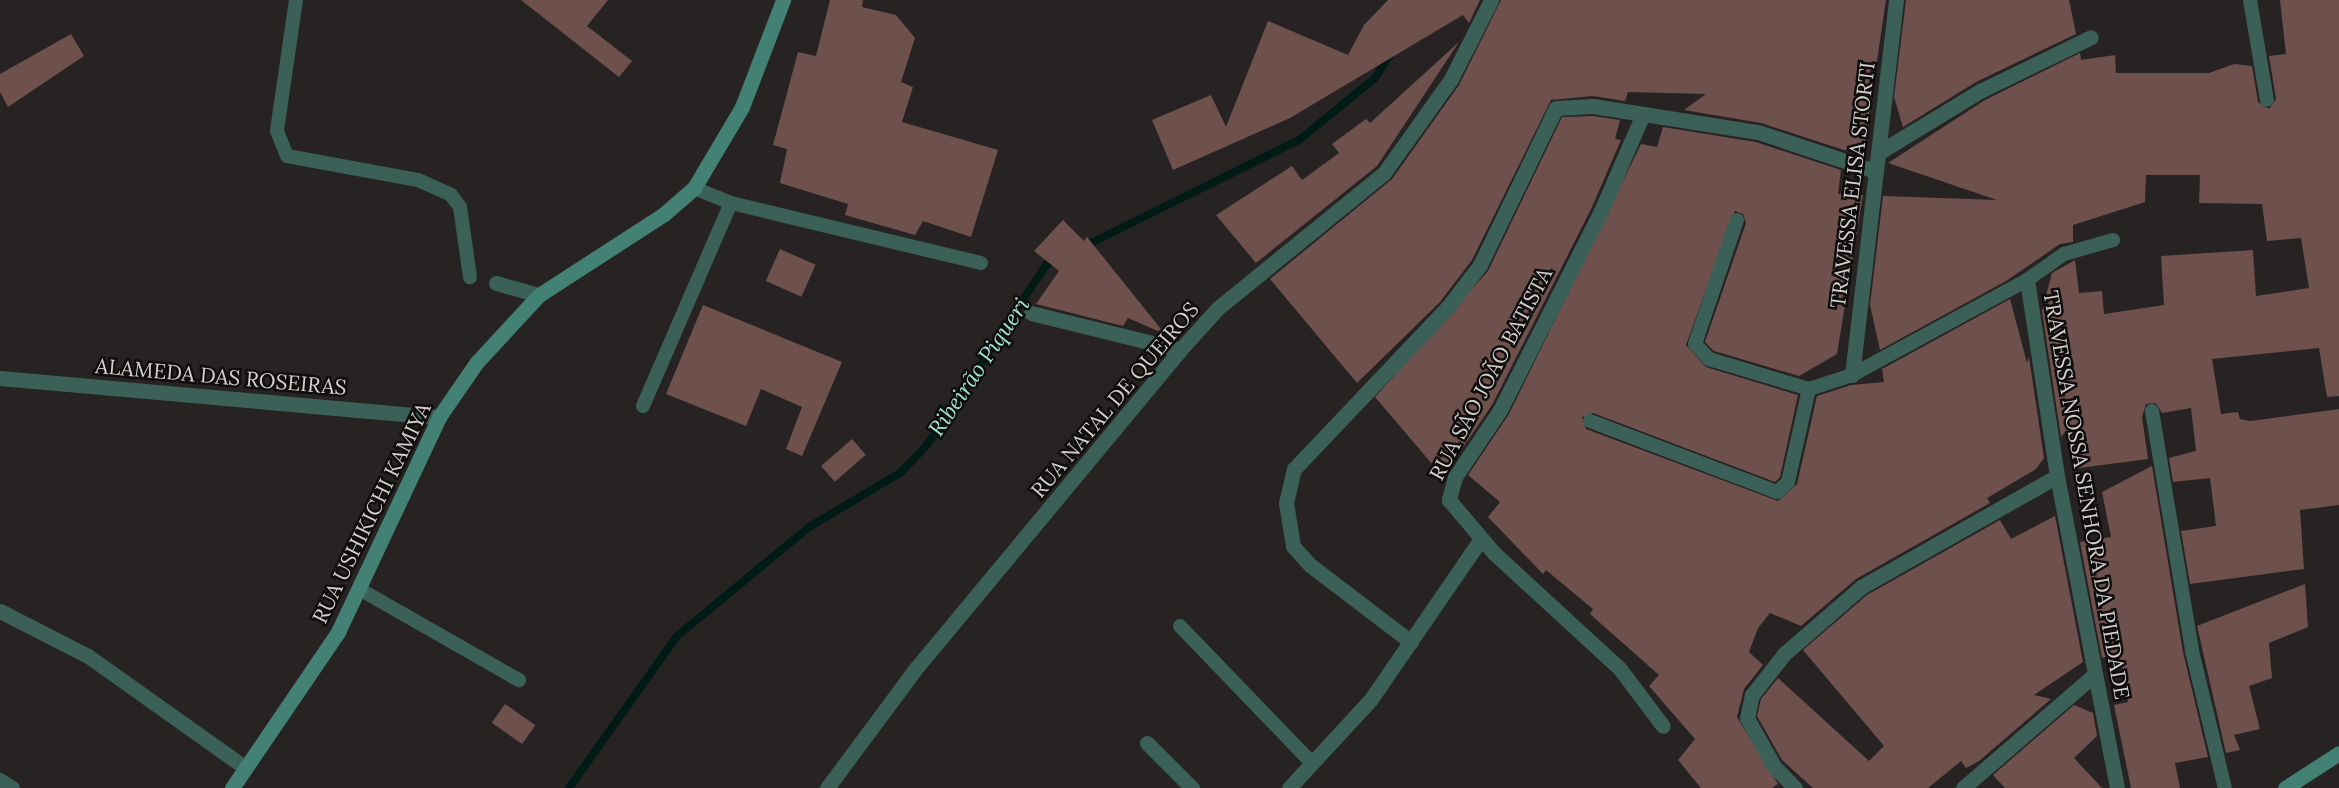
<!DOCTYPE html>
<meta charset="utf-8">
<style>
body{margin:0}
#map{position:relative;width:2339px;height:788px;overflow:hidden;background:#282323;font-family:Lora,serif}
div>[style]{position:absolute}
[style*='--x']{left:calc(var(--x)*1px);top:calc(var(--y)*1px);width:calc(var(--w)*1px);rotate:calc(var(--a)*1deg)}
.stream>*{height:8px;margin:-4px;padding:0 4px;transform-origin:4px;border-radius:4px;background:#001b16}
.building>*{inset:0;background:#6e504d;transform-origin:0 0}
.service>*{height:14px;margin:-7px;padding:0 7px;transform-origin:7px;border-radius:7px;background:#3a6057}
.minor>*{height:15px;margin:-7.5px;padding:0 7.5px;transform-origin:7.5px;border-radius:7.5px;background:#3a6057}
.secondary>*{height:15px;margin:-7.5px;padding:0 7.5px;transform-origin:7.5px;border-radius:7.5px;background:#428174}
span{translate:-50% -50%;white-space:nowrap;text-align:center;line-height:1.15;-webkit-text-stroke:5px #100d0d;paint-order:stroke}
.street-label{font-size:21px;color:#d4d0d0}
.water-label{font-size:22px;color:#a1e4d5;font-style:italic}
</style>
<div id="map">
<div class="stream">
<i style="--x:1083;--y:247;--w:241;--a:-26.4"></i>
<i style="--x:1299;--y:140;--w:98;--a:-39.2"></i>
<i style="--x:1375;--y:78;--w:30;--a:-57"></i>
<i style="--x:569;--y:788;--w:186;--a:-54.6"></i>
<i style="--x:677;--y:636;--w:171;--a:-39.5"></i>
<i style="--x:809;--y:527;--w:106;--a:-30.7"></i>
<i style="--x:900;--y:473;--w:39;--a:-46"></i>
<i style="--x:927;--y:445;--w:216;--a:-56.5"></i>
<i style="--x:1046;--y:265;--w:13;--a:-27"></i>
</div>
<div class="building">
<i style="clip-path:polygon(521px 0,608px 0,587px 26px,632px 61px,619px 77px)"></i>
<i style="clip-path:polygon(830px 0,863px 0,862px 7px,896px 15px,915px 38px,901px 82px,913px 87px,902px 122px,998px 150px,971px 237px,923px 221px,915px 235px,845px 215px,848px 204px,780px 183px,787px 149px,773px 145px,798px 52px,816px 56px)"></i>
<i style="clip-path:polygon(1388px 0,1480px 0,1469px 23px,1463px 15px,1290px 118px,1173px 170px,1152px 120px,1211px 95px,1226px 127px,1268px 21px,1348px 55px,1364px 25px)"></i>
<i style="clip-path:polygon(1501px 0,1886px 0,1864px 149px,1844px 150px,1761px 123px,1684px 110px,1706px 94px,1628px 92px,1625px 101px,1593px 96px,1551px 100px,1472px 260px,1440px 302px,1357px 383px,1270px 279px,1392px 179px,1459px 85px)"></i>
<i style="clip-path:polygon(1906px 0,2069px 0,2076px 34px,1976px 82px,1903px 127px,1894px 97px)"></i>
<i style="clip-path:polygon(2280px 0,2339px 0,2339px 396px,2327px 397px,2319px 348px,2212px 359px,2221px 414px,2238px 412px,2240px 419px,2250px 421px,2339px 409px,2339px 505px,2300px 510px,2304px 569px,2190px 584px,2181px 531px,2216px 526px,2210px 478px,2173px 482px,2169px 458px,2196px 451px,2191px 408px,2162px 413px,2156px 403px,2146px 404px,2142px 417px,2148px 459px,2072px 469px,2066px 431px,2061px 437px,2042px 311px,2052px 273px,2075px 260px,2079px 293px,2102px 291px,2104px 314px,2164px 305px,2161px 256px,2253px 250px,2256px 296px,2309px 288px,2301px 238px,2267px 241px,2262px 204px,2199px 203px,2200px 175px,2146px 175px,2145px 202px,2073px 225px,2073px 242px,2060px 244px,2006px 281px,1880px 350px,1870px 305px,1883px 196px,1997px 200px,1888px 163px,1985px 100px,2080px 53px,2081px 60px,2115px 55px,2116px 73px,2209px 73px,2234px 64px,2252px 66px,2258px 102px,2269px 109px,2276px 99px,2269px 56px,2286px 54px)"></i>
<i style="clip-path:polygon(71px 34px,84px 56px,8px 107px,0 92px,0 74px)"></i>
<i style="clip-path:polygon(1459px 42px,1377px 166px,1256px 263px,1216px 215px,1292px 166px,1302px 180px,1339px 153px,1332px 144px,1366px 119px,1370px 123px)"></i>
<i style="clip-path:polygon(1593px 116px,1620px 120px,1615px 139px,1621px 140px,1592px 207px,1492px 405px,1453px 462px,1438px 471px,1375px 397px,1488px 271px,1562px 117px)"></i>
<i style="clip-path:polygon(1663px 127px,1756px 142px,1841px 170px,1838px 194px,1863px 195px,1837px 354px,1799px 376px,1714px 351px,1705px 342px,1746px 223px,1743px 214px,1735px 211px,1686px 345px,1706px 367px,1798px 395px,1780px 477px,1775px 482px,1593px 413px,1582px 417px,1586px 429px,1778px 501px,1797px 484px,1817px 396px,1851px 385px,1884px 382px,1882px 369px,2010px 299px,2027px 363px,2029px 357px,2044px 458px,2036px 469px,1987px 498px,1990px 503px,1856px 579px,1801px 626px,1770px 613px,1758px 628px,1749px 652px,1763px 665px,1744px 689px,1737px 717px,1778px 784px,1772px 788px,1701px 788px,1678px 760px,1695px 739px,1649px 686px,1659px 675px,1590px 614px,1593px 609px,1546px 570px,1543px 574px,1488px 517px,1500px 502px,1468px 475px,1509px 414px,1641px 144px,1657px 147px)"></i>
<i style="clip-path:polygon(1063px 220px,1084px 241px,1087px 237px,1165px 334px,1128px 318px,1123px 326px,1036px 304px,1059px 271px,1034px 251px)"></i>
<i style="left:780px;top:249px;width:39px;height:35px;rotate:24deg"></i>
<i style="clip-path:polygon(703px 305px,842px 362px,802px 456px,786px 449px,802px 407px,761px 389px,746px 426px,666px 394px)"></i>
<i style="left:852px;top:439px;width:21px;height:41px;rotate:49deg"></i>
<i style="clip-path:polygon(2152px 466px,2183px 652px,2208px 757px,2175px 763px,2180px 788px,2131px 788px,2114px 705px,2128px 702px,2119px 654px,2102px 658px,2080px 542px,2111px 537px,2102px 492px)"></i>
<i style="clip-path:polygon(2055px 516px,2083px 662px,2034px 695px,2051px 699px,1979px 761px,1966px 768px,1961px 761px,1928px 788px,1813px 788px,1782px 760px,1757px 716px,1761px 699px,1778px 678px,1869px 761px,1884px 746px,1803px 650px,1867px 595px,2000px 520px,2011px 539px)"></i>
<i style="clip-path:polygon(2305px 584px,2308px 627px,2269px 643px,2272px 678px,2249px 686px,2260px 729px,2234px 735px,2240px 750px,2226px 753px,2197px 626px)"></i>
<i style="left:505px;top:704px;width:37px;height:23px;rotate:35deg"></i>
<i style="clip-path:polygon(2074px 705px,2093px 713px,2097px 736px,2074px 758px,2102px 788px,2005px 788px,1993px 775px)"></i>
</div>
<div class="service">
<i style="--x:296;--y:0;--w:132;--a:98.3"></i>
<i style="--x:277;--y:131;--w:27;--a:68"></i>
<i style="--x:287;--y:156;--w:133;--a:10.4"></i>
<i style="--x:418;--y:180;--w:36;--a:24"></i>
<i style="--x:451;--y:195;--w:15;--a:53"></i>
<i style="--x:460;--y:207;--w:71;--a:81.9"></i>
<i style="--x:2250;--y:0;--w:101;--a:80.4"></i>
<i style="--x:694;--y:188;--w:40;--a:22"></i>
<i style="--x:731;--y:203;--w:257;--a:13.5"></i>
<i style="--x:1737;--y:220;--w:131;--a:108.7"></i>
<i style="--x:1695;--y:344;--w:21;--a:47"></i>
<i style="--x:1709;--y:359;--w:104;--a:16.7"></i>
<i style="--x:1809;--y:389;--w:45;--a:-18"></i>
<i style="--x:1852;--y:375;--w:199;--a:-28.5"></i>
<i style="--x:2027;--y:280;--w:45;--a:-35.1"></i>
<i style="--x:2064;--y:254;--w:51;--a:-15.9"></i>
<i style="--x:643;--y:406;--w:221;--a:-66.6"></i>
<i style="--x:2152;--y:411;--w:243;--a:80.5"></i>
<i style="--x:2192;--y:651;--w:141;--a:76.5"></i>
<i style="--x:1590;--y:421;--w:200;--a:20.8"></i>
<i style="--x:1777;--y:492;--w:15;--a:-42"></i>
<i style="--x:1788;--y:482;--w:95;--a:-77.3"></i>
<i style="--x:361;--y:590;--w:182;--a:29.7"></i>
<i style="--x:1180;--y:626;--w:190;--a:46.1"></i>
<i style="--x:0;--y:780;--w:15;--a:32"></i>
</div>
<div class="minor">
<i style="--x:1643;--y:114;--w:106;--a:113.4"></i>
<i style="--x:1601;--y:211;--w:223;--a:116.9"></i>
<i style="--x:1500;--y:410;--w:81;--a:123.9"></i>
<i style="--x:1455;--y:477;--w:24;--a:105"></i>
<i style="--x:1449;--y:500;--w:70;--a:49.7"></i>
<i style="--x:1494;--y:553;--w:171;--a:42.6"></i>
<i style="--x:1620;--y:669;--w:71;--a:53"></i>
<i style="--x:1878;--y:153;--w:119;--a:-31.3"></i>
<i style="--x:1980;--y:91;--w:123;--a:-25.9"></i>
<i style="--x:2027;--y:280;--w:198;--a:81.3"></i>
<i style="--x:2057;--y:476;--w:318;--a:79.1"></i>
<i style="--x:496;--y:283;--w:45;--a:15.6"></i>
<i style="--x:1031;--y:313;--w:154;--a:13.9"></i>
<i style="--x:1852;--y:375;--w:378;--a:-83.3"></i>
<i style="--x:0;--y:378;--w:441;--a:5.1"></i>
<i style="--x:0;--y:611;--w:99;--a:27.1"></i>
<i style="--x:88;--y:656;--w:191;--a:35.4"></i>
<i style="--x:1411;--y:642;--w:127;--a:-142.7"></i>
<i style="--x:1310;--y:565;--w:25;--a:-132"></i>
<i style="--x:1293;--y:546;--w:44;--a:-99.2"></i>
<i style="--x:1286;--y:503;--w:35;--a:-77"></i>
<i style="--x:1294;--y:469;--w:222;--a:-46.5"></i>
<i style="--x:1447;--y:308;--w:54;--a:-52.5"></i>
<i style="--x:1480;--y:265;--w:174;--a:-64.2"></i>
<i style="--x:1556;--y:108;--w:37;--a:-3"></i>
<i style="--x:1593;--y:106;--w:167;--a:9"></i>
<i style="--x:1758;--y:132;--w:123;--a:18.4"></i>
<i style="--x:1147;--y:743;--w:64;--a:45"></i>
<i style="--x:827;--y:788;--w:151;--a:-53.4"></i>
<i style="--x:917;--y:667;--w:412;--a:-50.3"></i>
<i style="--x:1180;--y:350;--w:57;--a:-47.9"></i>
<i style="--x:1218;--y:308;--w:214;--a:-39.1"></i>
<i style="--x:1384;--y:173;--w:115;--a:-54.5"></i>
<i style="--x:1451;--y:79;--w:89;--a:-63.1"></i>
<i style="--x:1289;--y:788;--w:121;--a:-47.3"></i>
<i style="--x:1371;--y:699;--w:194;--a:-55.5"></i>
<i style="--x:1795;--y:788;--w:30;--a:-134"></i>
<i style="--x:1774;--y:766;--w:55;--a:-119.4"></i>
<i style="--x:1747;--y:718;--w:24;--a:-78"></i>
<i style="--x:1752;--y:695;--w:52;--a:-52"></i>
<i style="--x:1784;--y:654;--w:102;--a:-41"></i>
<i style="--x:1861;--y:587;--w:225;--a:-29.5"></i>
<i style="--x:1963;--y:788;--w:174;--a:-40.8"></i>
</div>
<div class="secondary">
<i style="--x:232;--y:788;--w:189;--a:-55.8"></i>
<i style="--x:338;--y:632;--w:238;--a:-64.8"></i>
<i style="--x:439;--y:417;--w:67;--a:-55.4"></i>
<i style="--x:477;--y:362;--w:91;--a:-47.2"></i>
<i style="--x:539;--y:295;--w:149;--a:-32.9"></i>
<i style="--x:664;--y:214;--w:40;--a:-41"></i>
<i style="--x:694;--y:188;--w:94;--a:-59.3"></i>
<i style="--x:742;--y:107;--w:115;--a:-69"></i>
<i style="--x:2285;--y:788;--w:64;--a:-32.9"></i>
</div>
<div class="street-label">
<span style="left:1853px;top:185px;rotate:-83deg">TRAVESSA ELISA STORTI</span>
<span style="left:1491px;top:374px;rotate:-62deg">RUA SÃO JOÃO BATISTA</span>
<span style="left:221px;top:377px;rotate:5deg">ALAMEDA DAS ROSEIRAS</span>
<span style="left:1115px;top:400px;rotate:-50deg">RUA NATAL DE QUEIROS</span>
<span style="left:2086px;top:495px;rotate:80deg">TRAVESSA NOSSA SENHORA DA PIEDADE</span>
<span style="left:372px;top:513px;rotate:-64deg">RUA USHIKICHI KAMIYA</span>
</div>
<div class="water-label">
<span style="left:979px;top:367px;rotate:-56deg">Ribeirão Piqueri</span>
</div>
</div>
